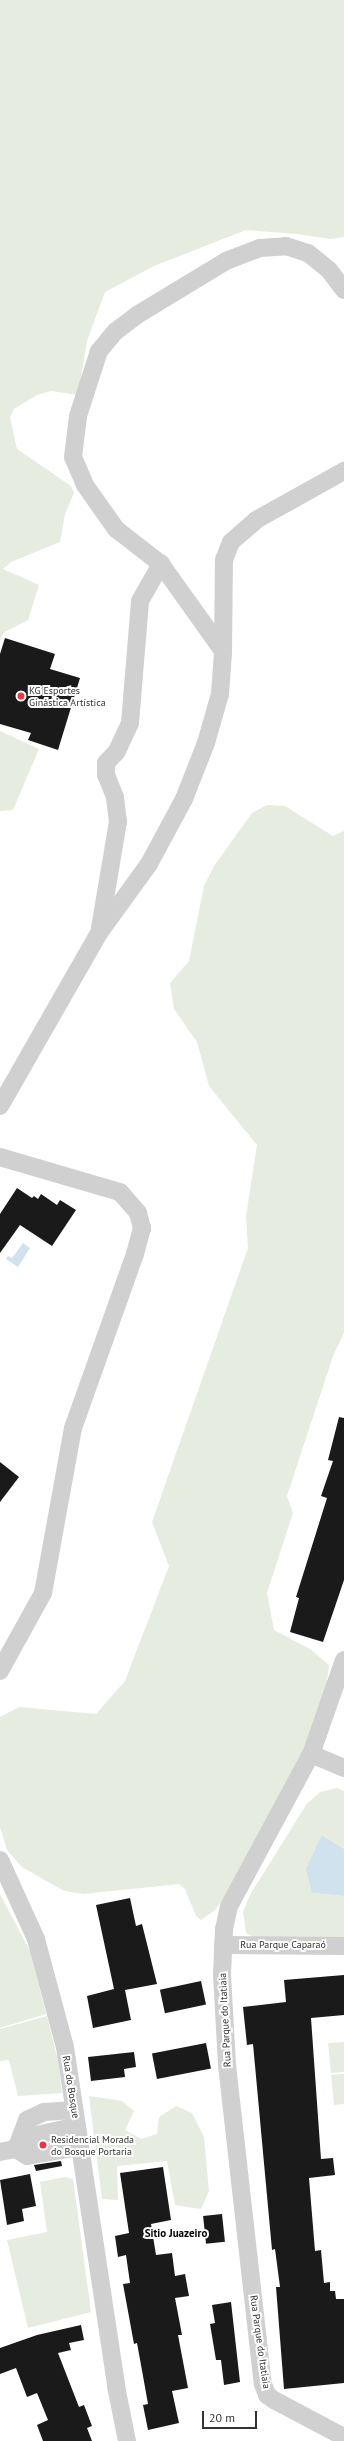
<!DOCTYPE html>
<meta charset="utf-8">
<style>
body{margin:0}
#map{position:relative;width:344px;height:2441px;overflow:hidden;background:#fff;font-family:"PT Sans",sans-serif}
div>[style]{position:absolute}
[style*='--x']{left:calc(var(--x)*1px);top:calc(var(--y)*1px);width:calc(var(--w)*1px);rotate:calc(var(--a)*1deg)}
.green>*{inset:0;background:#e6ecdf}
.water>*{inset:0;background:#cfe2ee}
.building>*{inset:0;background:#1a1a1a;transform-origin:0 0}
.minor>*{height:18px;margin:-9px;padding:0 9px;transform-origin:9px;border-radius:9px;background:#d0d0d0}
.dots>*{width:11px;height:11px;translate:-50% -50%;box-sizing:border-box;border:2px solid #fff;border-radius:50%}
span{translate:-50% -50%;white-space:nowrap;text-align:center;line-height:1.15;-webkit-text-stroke:4px #fff;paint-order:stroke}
.poi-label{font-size:10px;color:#333}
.left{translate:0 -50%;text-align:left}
.street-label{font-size:10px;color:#333}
.neighbourhood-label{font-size:11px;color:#000;font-weight:700}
.scale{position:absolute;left:202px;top:2411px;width:55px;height:18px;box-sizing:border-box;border:2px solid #333;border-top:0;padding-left:5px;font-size:12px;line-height:14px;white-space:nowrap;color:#333;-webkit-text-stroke:3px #fff;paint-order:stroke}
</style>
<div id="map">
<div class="green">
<i style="clip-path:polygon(0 0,344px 0,344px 237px,330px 239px,297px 234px,246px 230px,154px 266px,105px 292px,87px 341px,78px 395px,51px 391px,37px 395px,14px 409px,10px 417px,17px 449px,71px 486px,74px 493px,65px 514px,60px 542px,11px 562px,3px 569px,39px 585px,28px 620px,3px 633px,0 642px)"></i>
<i style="clip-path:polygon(0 731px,39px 749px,13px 810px,0 811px)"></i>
<i style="clip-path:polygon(267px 805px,285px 806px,333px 836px,344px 831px,344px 1333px,333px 1356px,287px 1496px,293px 1513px,267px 1593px,274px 1630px,310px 1649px,329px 1665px,326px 1690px,301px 1759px,242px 1871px,215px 1910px,201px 1920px,196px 1916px,185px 1889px,179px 1884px,83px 1894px,64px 1891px,22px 1867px,7px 1850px,0 1827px,0 1717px,19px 1707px,96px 1714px,125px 1681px,169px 1566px,152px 1522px,248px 1248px,246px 1216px,257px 1145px,209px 1086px,197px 1042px,174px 1009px,170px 983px,189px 961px,204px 886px,214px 866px,252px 813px)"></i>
<i style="clip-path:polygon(337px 1788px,344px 1791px,344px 1849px,322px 1835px,312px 1893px,344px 1896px,344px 1937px,264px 1942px,246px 1933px,243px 1912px,250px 1895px,306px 1805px,320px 1792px)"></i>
<i style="clip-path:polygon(0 1894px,31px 1953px,46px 2014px,0 2028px)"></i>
<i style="clip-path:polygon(47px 2016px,58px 2061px,62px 2093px,18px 2096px,9px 2060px,0 2061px,0 2029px)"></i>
<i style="clip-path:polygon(344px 2042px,344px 2072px,331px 2073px,328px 2043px)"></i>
<i style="clip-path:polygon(344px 2074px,344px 2104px,334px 2105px,331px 2075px)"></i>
<i style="clip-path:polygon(89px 2096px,122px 2101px,134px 2111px,125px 2130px,141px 2139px,157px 2134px,159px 2117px,176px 2106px,192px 2113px,204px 2137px,209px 2191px,201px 2209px,175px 2205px,167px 2161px,117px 2166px,118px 2200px,102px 2199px)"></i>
<i style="clip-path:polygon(65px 2177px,73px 2179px,91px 2312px,28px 2328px,7px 2240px,47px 2232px,40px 2182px)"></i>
</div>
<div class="water">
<i style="clip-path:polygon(23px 1243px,30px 1248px,18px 1267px,6px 1259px,8px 1256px,12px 1258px)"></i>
<i style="clip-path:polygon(322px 1835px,344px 1849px,344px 1896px,312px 1893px,306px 1869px)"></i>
</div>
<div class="building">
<i style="clip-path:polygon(5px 638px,55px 654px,50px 669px,80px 678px,58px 750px,28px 740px,31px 733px,0 724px,0 654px)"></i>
<i style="clip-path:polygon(17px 1188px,32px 1198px,34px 1196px,38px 1199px,41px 1194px,57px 1205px,60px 1200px,76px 1210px,52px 1246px,20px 1225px,0 1253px,0 1214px)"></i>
<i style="clip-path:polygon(339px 1417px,344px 1418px,344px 1580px,323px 1642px,290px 1632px,299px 1598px,296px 1597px,327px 1498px,321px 1496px,333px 1461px,328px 1460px)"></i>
<i style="clip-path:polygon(0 1462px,19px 1477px,0 1502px)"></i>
<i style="clip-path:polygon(130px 1898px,136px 1926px,142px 1924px,157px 1984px,125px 1990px,131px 2020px,93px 2028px,87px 1996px,114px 1989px,96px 1905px)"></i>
<i style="clip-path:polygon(344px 1975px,344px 2015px,311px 2018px,321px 2159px,333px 2158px,335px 2175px,309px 2178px,315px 2251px,321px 2250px,324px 2283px,330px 2282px,330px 2291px,335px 2291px,336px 2299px,344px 2299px,344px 2383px,284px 2389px,276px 2287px,280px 2287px,275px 2249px,272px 2250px,253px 2044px,247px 2045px,243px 2007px,286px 2002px,284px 1980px)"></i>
<i style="left:201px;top:1981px;width:24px;height:42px;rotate:78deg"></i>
<i style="left:206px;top:2043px;width:26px;height:55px;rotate:79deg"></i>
<i style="clip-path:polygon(134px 2052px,136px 2067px,124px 2069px,125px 2077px,91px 2081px,88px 2057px)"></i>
<i style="clip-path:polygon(61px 2161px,62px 2166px,36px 2171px,34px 2165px)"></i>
<i style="clip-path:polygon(163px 2167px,171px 2220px,151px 2224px,156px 2255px,172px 2253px,175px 2276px,185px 2274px,189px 2296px,175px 2298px,182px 2335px,178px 2335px,188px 2388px,172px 2391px,179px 2423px,148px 2430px,143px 2405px,148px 2404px,143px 2376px,137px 2343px,134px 2344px,123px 2284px,130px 2283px,126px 2255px,118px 2257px,115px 2236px,129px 2233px,120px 2173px)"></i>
<i style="clip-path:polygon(30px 2174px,36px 2206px,22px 2209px,24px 2221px,7px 2225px,0 2180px)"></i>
<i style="left:222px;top:2214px;width:28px;height:19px;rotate:84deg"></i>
<i style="clip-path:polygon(231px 2302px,240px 2382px,224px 2385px,221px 2360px,216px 2360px,210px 2324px,215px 2323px,212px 2305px)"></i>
<i style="clip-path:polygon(81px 2325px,84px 2340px,69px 2343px,71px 2350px,58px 2353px,79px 2407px,84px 2405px,92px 2426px,87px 2428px,92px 2441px,43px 2441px,37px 2425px,48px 2420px,37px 2393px,27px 2397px,16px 2368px,0 2374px,0 2348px,37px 2335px)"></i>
</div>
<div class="minor">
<i style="--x:223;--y:651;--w:107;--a:-125.5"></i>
<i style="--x:161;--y:564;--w:57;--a:-142.1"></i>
<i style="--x:116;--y:529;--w:54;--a:-125.2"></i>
<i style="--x:85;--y:485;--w:30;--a:-113"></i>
<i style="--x:73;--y:457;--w:41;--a:-83"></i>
<i style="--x:78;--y:416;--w:68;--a:-72.1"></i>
<i style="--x:99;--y:351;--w:26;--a:-50"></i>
<i style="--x:116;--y:331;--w:26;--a:-37"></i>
<i style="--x:137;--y:315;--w:104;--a:-31.2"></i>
<i style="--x:226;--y:261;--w:36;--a:-21"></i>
<i style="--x:260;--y:248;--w:26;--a:-4"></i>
<i style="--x:286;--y:246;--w:23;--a:18"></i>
<i style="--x:308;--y:253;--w:27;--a:39"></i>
<i style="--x:329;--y:270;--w:25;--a:53"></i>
<i style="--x:100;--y:928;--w:108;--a:-80.4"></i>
<i style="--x:118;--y:822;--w:25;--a:-97"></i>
<i style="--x:115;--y:797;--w:24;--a:-112"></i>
<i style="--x:106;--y:775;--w:12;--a:-90"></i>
<i style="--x:106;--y:763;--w:16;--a:-47"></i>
<i style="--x:117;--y:751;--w:31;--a:-65"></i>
<i style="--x:130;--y:723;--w:122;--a:-85.3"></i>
<i style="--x:140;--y:601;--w:43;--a:-60.4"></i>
<i style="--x:0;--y:1106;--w:199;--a:-60.2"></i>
<i style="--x:99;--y:933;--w:85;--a:-54.1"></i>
<i style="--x:149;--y:864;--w:74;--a:-61.7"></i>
<i style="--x:184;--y:799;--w:60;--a:-68.6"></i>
<i style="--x:206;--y:743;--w:51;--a:-74.1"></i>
<i style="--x:220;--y:694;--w:42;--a:-85.9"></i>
<i style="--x:223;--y:652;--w:92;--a:-89.4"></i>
<i style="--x:224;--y:560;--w:19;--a:-69"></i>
<i style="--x:231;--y:542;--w:33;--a:-41"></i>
<i style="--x:256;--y:520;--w:101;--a:-29.1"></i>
<i style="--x:0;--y:1157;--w:125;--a:16.3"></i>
<i style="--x:120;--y:1192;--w:28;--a:49"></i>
<i style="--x:138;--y:1213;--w:16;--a:75"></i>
<i style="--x:142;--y:1228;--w:27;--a:105"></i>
<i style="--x:135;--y:1254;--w:185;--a:109.6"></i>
<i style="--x:73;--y:1428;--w:168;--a:100.3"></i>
<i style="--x:43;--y:1593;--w:89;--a:118.9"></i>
<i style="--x:344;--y:1660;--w:100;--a:109.3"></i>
<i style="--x:311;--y:1754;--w:173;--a:118.3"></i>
<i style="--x:229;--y:1906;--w:24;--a:102"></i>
<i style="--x:224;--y:1929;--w:46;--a:92.5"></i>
<i style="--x:222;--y:1975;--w:90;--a:86.8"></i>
<i style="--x:227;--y:2065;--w:321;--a:83.6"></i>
<i style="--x:263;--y:2384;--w:12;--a:70"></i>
<i style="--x:267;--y:2395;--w:9;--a:36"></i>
<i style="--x:274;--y:2400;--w:79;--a:27.9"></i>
<i style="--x:311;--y:1754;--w:36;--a:23"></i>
<i style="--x:0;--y:1860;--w:87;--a:65.5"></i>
<i style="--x:36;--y:1939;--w:112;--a:75"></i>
<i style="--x:65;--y:2047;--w:343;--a:81.4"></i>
<i style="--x:116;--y:2386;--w:56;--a:78.7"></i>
<i style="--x:223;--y:1945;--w:121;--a:0.5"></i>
<i style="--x:16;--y:2149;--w:31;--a:-69"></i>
<i style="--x:27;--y:2120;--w:19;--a:-25"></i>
<i style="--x:44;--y:2112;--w:30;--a:-4"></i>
<i style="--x:16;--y:2149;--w:13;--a:32"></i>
<i style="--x:27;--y:2156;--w:53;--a:-9.8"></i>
<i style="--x:0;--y:2152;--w:16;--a:-11"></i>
<i style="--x:16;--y:2149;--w:25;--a:-34"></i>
<i style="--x:37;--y:2135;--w:41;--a:-12.7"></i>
</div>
<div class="dots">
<i style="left:21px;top:696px;background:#e63946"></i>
<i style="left:43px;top:2145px;background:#e63946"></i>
</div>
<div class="poi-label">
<span class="left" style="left:29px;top:696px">KG Esportes<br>Ginástica Artística</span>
<span class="left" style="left:51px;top:2145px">Residencial Morada<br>do Bosque Portaria</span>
</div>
<div class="street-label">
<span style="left:283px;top:1945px">Rua Parque Caparaó</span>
<span style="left:225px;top:2020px;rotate:-93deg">Rua Parque do Itatiaia</span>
<span style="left:71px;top:2087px;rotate:81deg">Rua do Bosque</span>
<span style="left:260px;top:2342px;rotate:82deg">Rua Parque do Itatiaia</span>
</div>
<div class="neighbourhood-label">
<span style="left:176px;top:2233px">Sitio Juazeiro</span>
</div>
<div class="scale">20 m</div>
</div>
